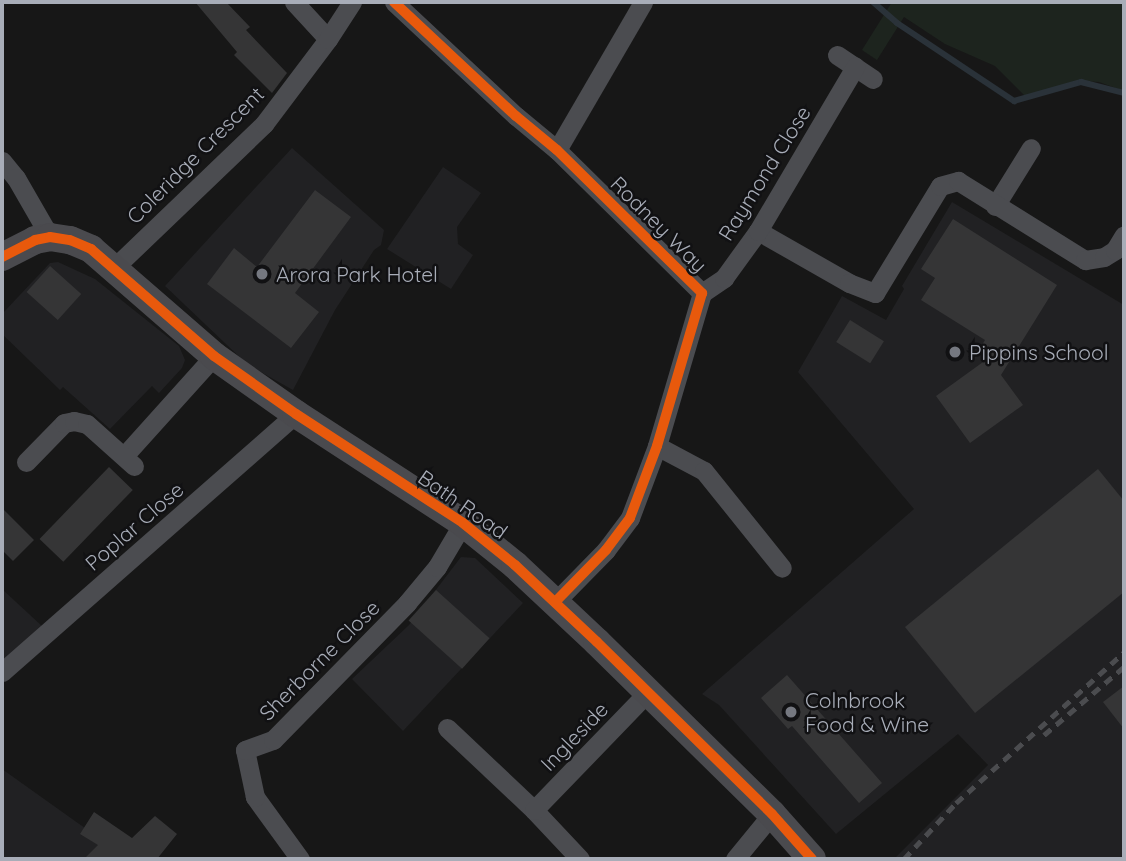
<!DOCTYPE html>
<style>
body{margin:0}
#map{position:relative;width:1126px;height:861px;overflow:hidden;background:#171717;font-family:Quicksand,sans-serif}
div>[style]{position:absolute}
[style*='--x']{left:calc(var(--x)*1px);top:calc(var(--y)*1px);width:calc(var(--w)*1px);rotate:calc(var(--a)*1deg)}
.built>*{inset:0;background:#212123}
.green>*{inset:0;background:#1d241e}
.stream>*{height:6px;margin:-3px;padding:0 3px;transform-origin:3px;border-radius:3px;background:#2a3239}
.building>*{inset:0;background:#353536;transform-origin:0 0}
.street>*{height:19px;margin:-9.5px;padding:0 9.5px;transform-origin:9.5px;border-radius:9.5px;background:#4b4c50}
.secondary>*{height:28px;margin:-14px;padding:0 14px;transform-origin:14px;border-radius:14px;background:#4a4a4e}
.rail>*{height:5px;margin-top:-2.5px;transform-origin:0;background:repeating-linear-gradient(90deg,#4b4c4f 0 9px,transparent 0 16px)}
.cycleway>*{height:10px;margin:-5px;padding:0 5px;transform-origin:5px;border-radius:5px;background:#e8590c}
.dots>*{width:19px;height:19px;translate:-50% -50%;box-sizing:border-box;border:4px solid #111113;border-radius:50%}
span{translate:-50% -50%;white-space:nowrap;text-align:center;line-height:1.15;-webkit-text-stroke:5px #111113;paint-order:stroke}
.street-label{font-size:21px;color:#a8adb8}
.poi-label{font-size:21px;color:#a8adb8}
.left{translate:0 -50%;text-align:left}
.frame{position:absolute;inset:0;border:4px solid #a8adb8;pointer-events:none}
</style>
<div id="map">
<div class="built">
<i style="clip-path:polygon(292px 148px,384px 230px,381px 245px,374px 250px,335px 310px,293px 390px,248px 365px,165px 286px)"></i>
<i style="clip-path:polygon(443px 167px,481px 193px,457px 227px,458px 244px,473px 255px,451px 289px,387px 249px)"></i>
<i style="clip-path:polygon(952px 202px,1124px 305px,1124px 859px,894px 859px,988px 765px,958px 734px,836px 834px,719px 705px,702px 694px,914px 509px,798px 372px,842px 296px,886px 320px,904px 289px,902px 286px)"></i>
<i style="clip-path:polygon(58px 262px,95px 279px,179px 346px,185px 360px,182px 368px,159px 393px,152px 386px,110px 429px,63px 387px,60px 390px,2px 334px,2px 314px,50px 263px)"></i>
<i style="clip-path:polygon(461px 557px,475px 558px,523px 603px,403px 731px,352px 679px,409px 625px)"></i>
<i style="clip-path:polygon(2px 589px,43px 627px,2px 661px)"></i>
<i style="clip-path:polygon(2px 769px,75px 821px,129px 859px,2px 859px)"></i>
</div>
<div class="green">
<i style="clip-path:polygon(892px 2px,1124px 2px,1124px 91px,1099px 82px,1083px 81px,1026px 97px,995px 66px,945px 44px,904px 17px,877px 60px,862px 50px)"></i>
</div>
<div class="stream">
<i style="--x:873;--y:2;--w:32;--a:41"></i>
<i style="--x:897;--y:23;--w:141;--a:33.7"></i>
<i style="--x:1014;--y:101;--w:70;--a:-15.8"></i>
<i style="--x:1081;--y:82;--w:44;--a:14.3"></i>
</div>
<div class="building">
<i style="clip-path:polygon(195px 2px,226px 2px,250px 27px,246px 30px,287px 73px,272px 93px,234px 55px,237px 52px)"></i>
<i style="clip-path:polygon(315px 190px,351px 217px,295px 293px,319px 312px,291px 348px,207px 284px,234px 248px,257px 267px)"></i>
<i style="clip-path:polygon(953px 219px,1057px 285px,1001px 375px,1023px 405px,970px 443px,936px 396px,990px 357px,979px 350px,985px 340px,921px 300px,935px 278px,921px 269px)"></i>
<i style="left:50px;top:266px;width:42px;height:35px;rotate:42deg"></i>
<i style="left:850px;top:320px;width:40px;height:26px;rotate:32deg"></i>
<i style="left:109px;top:467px;width:33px;height:100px;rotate:44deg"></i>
<i style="clip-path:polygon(1098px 469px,1124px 501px,1124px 592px,975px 713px,905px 627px)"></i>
<i style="clip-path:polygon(2px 508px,34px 540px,13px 561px,2px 550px)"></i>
<i style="left:436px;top:590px;width:72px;height:41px;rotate:42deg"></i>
<i style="clip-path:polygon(787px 675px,882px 783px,859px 803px,792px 726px,788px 729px,761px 698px)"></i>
<i style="clip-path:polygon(1124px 686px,1124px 729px,1103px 702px)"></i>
<i style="clip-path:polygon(94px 812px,132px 838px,155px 816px,177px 834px,157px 859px,84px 859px,98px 845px,80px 834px)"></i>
</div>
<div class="street">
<i style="--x:294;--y:2;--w:50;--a:47.4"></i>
<i style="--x:394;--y:2;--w:167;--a:43.1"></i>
<i style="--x:516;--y:116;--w:53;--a:39.7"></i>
<i style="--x:557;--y:150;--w:204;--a:44.6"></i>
<i style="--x:702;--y:293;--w:159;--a:106.4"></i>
<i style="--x:657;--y:446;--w:77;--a:110.6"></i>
<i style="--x:630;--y:518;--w:40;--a:127"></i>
<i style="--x:606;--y:550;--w:73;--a:134.4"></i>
<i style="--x:837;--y:55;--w:43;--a:33.7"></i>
<i style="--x:557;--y:150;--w:171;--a:-59.8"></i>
<i style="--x:2;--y:161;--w:22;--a:51"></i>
<i style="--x:16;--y:178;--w:68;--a:60"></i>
<i style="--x:995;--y:206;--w:68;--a:-58.2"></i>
<i style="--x:758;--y:231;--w:105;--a:29.7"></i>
<i style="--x:849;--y:283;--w:28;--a:21"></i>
<i style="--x:875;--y:293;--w:125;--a:-58.7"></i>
<i style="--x:940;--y:186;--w:19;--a:-16"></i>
<i style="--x:958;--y:181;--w:150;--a:31.9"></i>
<i style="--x:1085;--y:260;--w:19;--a:-9"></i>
<i style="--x:1104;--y:257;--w:13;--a:-32"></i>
<i style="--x:1115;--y:250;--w:17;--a:-59"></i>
<i style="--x:115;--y:267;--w:207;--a:-43.8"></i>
<i style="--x:264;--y:124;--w:106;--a:-53"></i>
<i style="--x:328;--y:39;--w:44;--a:-57"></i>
<i style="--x:702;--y:293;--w:27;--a:-34"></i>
<i style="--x:724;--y:278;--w:58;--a:-54.1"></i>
<i style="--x:758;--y:231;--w:191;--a:-59.4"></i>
<i style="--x:657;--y:446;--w:53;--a:28"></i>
<i style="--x:704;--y:471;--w:124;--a:51.2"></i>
<i style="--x:124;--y:456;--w:135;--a:-48"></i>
<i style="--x:26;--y:462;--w:54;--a:-45.7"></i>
<i style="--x:64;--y:423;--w:10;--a:-11"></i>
<i style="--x:74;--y:421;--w:13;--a:13"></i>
<i style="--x:87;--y:424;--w:63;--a:41.8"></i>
<i style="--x:2;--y:672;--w:391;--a:-41.3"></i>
<i style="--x:447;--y:728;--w:120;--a:43.3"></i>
<i style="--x:300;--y:859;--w:77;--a:-126"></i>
<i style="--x:255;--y:797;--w:48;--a:-102"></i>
<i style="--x:245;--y:750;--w:30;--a:-20"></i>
<i style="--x:273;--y:740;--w:192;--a:-45.6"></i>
<i style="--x:407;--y:603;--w:47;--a:-50.2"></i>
<i style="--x:437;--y:567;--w:51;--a:-59.4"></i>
<i style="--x:580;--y:859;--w:67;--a:-133.2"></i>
<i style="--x:534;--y:810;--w:163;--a:-46"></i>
<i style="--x:735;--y:859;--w:58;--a:-50.6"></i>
</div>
<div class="secondary">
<i style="--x:2;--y:257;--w:37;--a:-27"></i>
<i style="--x:35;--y:240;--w:15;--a:-11"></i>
<i style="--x:50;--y:237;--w:20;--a:9"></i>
<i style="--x:70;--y:240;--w:23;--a:23"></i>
<i style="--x:91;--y:249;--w:163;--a:41"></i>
<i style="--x:214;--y:356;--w:100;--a:35.3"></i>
<i style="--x:296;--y:414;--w:199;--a:33.1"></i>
<i style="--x:463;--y:523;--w:67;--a:38.9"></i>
<i style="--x:515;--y:565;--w:112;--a:43.2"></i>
<i style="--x:597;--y:642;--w:245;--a:44.5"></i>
<i style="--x:772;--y:814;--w:60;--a:48.4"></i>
</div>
<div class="rail">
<i style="--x:1044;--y:735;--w:105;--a:-40.4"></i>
<i style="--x:904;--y:859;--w:76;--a:-47.1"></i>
<i style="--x:956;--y:803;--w:226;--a:-41.9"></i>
</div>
<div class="cycleway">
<i style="--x:394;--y:2;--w:167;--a:43.1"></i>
<i style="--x:516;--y:116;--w:53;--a:39.7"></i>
<i style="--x:557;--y:150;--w:204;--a:44.6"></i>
<i style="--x:702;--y:293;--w:159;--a:106.4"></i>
<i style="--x:657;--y:446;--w:77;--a:110.6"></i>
<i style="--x:630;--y:518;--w:40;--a:127"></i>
<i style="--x:606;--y:550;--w:73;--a:134.4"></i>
<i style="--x:2;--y:257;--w:37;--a:-27"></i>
<i style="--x:35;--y:240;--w:15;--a:-11"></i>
<i style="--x:50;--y:237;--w:20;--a:9"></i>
<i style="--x:70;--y:240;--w:23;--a:23"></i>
<i style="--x:91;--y:249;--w:163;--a:41"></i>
<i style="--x:214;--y:356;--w:100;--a:35.3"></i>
<i style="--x:296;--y:414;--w:199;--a:33.1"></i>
<i style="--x:463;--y:523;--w:67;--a:38.9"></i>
<i style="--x:515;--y:565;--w:112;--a:43.2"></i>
<i style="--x:597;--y:642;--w:245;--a:44.5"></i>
<i style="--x:772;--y:814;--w:60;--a:48.4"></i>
</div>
<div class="dots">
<i style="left:262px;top:274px;background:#757880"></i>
<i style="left:955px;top:352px;background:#757880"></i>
<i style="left:791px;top:712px;background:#757880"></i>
</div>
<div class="street-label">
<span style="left:195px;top:155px;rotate:-45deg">Coleridge Crescent</span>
<span style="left:764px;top:173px;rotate:-58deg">Raymond Close</span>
<span style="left:659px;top:224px;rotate:45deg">Rodney Way</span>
<span style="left:463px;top:504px;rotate:35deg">Bath Road</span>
<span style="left:134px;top:526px;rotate:-41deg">Poplar Close</span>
<span style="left:319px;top:660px;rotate:-45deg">Sherborne Close</span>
<span style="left:574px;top:736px;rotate:-46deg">Ingleside</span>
</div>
<div class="poi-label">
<span class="left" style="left:276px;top:274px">Arora Park Hotel</span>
<span class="left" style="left:969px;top:352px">Pippins School</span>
<span class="left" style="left:805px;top:712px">Colnbrook<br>Food &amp; Wine</span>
</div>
<div class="frame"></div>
</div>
